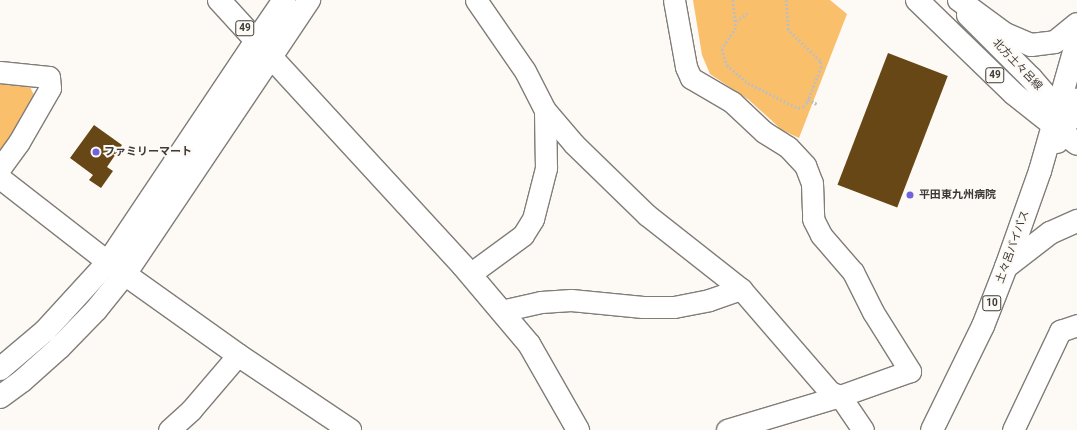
<!DOCTYPE html>
<meta charset="utf-8">
<style>
body{margin:0}
#map{position:relative;width:1077px;height:430px;overflow:hidden;background:#fdf9f4;font-family:Roboto,"Noto Sans JP",sans-serif}
div>[style]{position:absolute}
[style*='--x']{left:calc(var(--x)*1px);top:calc(var(--y)*1px);width:calc(var(--w)*1px);rotate:calc(var(--a)*1deg)}
.green>*{inset:0;background:#fabf6b}
.building>*{inset:0;background:#674715;transform-origin:0 0}
.path>*{height:2.5px;margin-top:-1.25px;transform-origin:0;background:repeating-linear-gradient(90deg,#c2bfbb 0 2px,transparent 0 4px)}
.roads{filter:drop-shadow(1px 0 #817d79) drop-shadow(-1px 0 #817d79) drop-shadow(0 1px #817d79) drop-shadow(0 -1px #817d79)}
.minor>*{height:21px;margin:-10.5px;padding:0 10.5px;transform-origin:10.5px;border-radius:10.5px;background:#fff}
.tertiary>*{height:22px;margin:-11px;padding:0 11px;transform-origin:11px;border-radius:11px;background:#fff}
.primary>*{height:22px;margin:-11px;padding:0 11px;transform-origin:11px;border-radius:11px;background:#fff}
.trunk>*{height:22px;margin:-11px;padding:0 11px;transform-origin:11px;border-radius:11px;background:#fff}
.dots>*{width:11px;height:11px;translate:-50% -50%;box-sizing:border-box;border:2px solid #fdf9f4;border-radius:50%}
span{translate:-50% -50%;white-space:nowrap;text-align:center;line-height:1.15;-webkit-text-stroke:4px #fdf9f4;paint-order:stroke}
.shield-label span{padding:1px 3px;background:#fdf9f4;border:1px solid;border-radius:3px;-webkit-text-stroke-width:0}
.shield-label{font-size:10px;color:#3c3a38;font-weight:700}
.street-label{font-size:11px;color:#3c3a38}
.poi-label{font-size:11px;color:#3c3a38;font-weight:700}
.left{translate:0 -50%;text-align:left}
</style>
<div id="map">
<div class="green">
<i style="clip-path:polygon(693px 0,830px 0,847px 14px,799px 138px,782px 130px,749px 100px,710px 74px,702px 55px)"></i>
<i style="clip-path:polygon(0 82px,29px 85px,37px 101px,0 153px)"></i>
</div>
<div class="building">
<i style="left:888px;top:53px;width:64px;height:141px;rotate:21deg"></i>
<i style="clip-path:polygon(94px 125px,122px 145px,107px 167px,113px 171px,101px 188px,89px 180px,93px 175px,70px 158px)"></i>
</div>
<div class="path">
<i style="--x:733;--y:0;--w:28;--a:84"></i>
<i style="--x:736;--y:28;--w:25;--a:124"></i>
<i style="--x:722;--y:49;--w:17;--a:73"></i>
<i style="--x:727;--y:65;--w:28;--a:41"></i>
<i style="--x:748;--y:83;--w:56;--a:26.6"></i>
<i style="--x:798;--y:108;--w:5;--a:-11"></i>
<i style="--x:803;--y:107;--w:6;--a:-51"></i>
<i style="--x:807;--y:102;--w:37;--a:-68"></i>
<i style="--x:821;--y:68;--w:7;--a:-98"></i>
<i style="--x:820;--y:61;--w:45;--a:-135.9"></i>
<i style="--x:788;--y:30;--w:30;--a:-94"></i>
<i style="--x:736;--y:21;--w:14;--a:-34"></i>
<i style="--x:808;--y:99;--w:10;--a:29"></i>
</div>
<div class="roads">
<div class="minor">
<i style="--x:476;--y:0;--w:86;--a:55.4"></i>
<i style="--x:525;--y:71;--w:44;--a:62.9"></i>
<i style="--x:545;--y:110;--w:45;--a:49.5"></i>
<i style="--x:574;--y:144;--w:102;--a:44.2"></i>
<i style="--x:647;--y:215;--w:120;--a:38.2"></i>
<i style="--x:741;--y:289;--w:136;--a:49.2"></i>
<i style="--x:830;--y:392;--w:11;--a:22"></i>
<i style="--x:840;--y:396;--w:41;--a:55.9"></i>
<i style="--x:674;--y:0;--w:68;--a:79.8"></i>
<i style="--x:686;--y:67;--w:12;--a:66"></i>
<i style="--x:691;--y:78;--w:48;--a:30.3"></i>
<i style="--x:732;--y:102;--w:44;--a:43.2"></i>
<i style="--x:764;--y:132;--w:28;--a:32"></i>
<i style="--x:788;--y:147;--w:25;--a:47"></i>
<i style="--x:805;--y:165;--w:19;--a:69"></i>
<i style="--x:812;--y:183;--w:36;--a:88"></i>
<i style="--x:813;--y:219;--w:18;--a:63"></i>
<i style="--x:821;--y:235;--w:49;--a:49.1"></i>
<i style="--x:853;--y:272;--w:45;--a:63.4"></i>
<i style="--x:873;--y:312;--w:70;--a:57.9"></i>
<i style="--x:910;--y:371;--w:74;--a:160.3"></i>
<i style="--x:840;--y:396;--w:118;--a:163.3"></i>
<i style="--x:0;--y:72;--w:49;--a:5.8"></i>
<i style="--x:49;--y:77;--w:11;--a:85"></i>
<i style="--x:50;--y:88;--w:62;--a:119.9"></i>
<i style="--x:19;--y:142;--w:32;--a:126"></i>
<i style="--x:0;--y:178;--w:137;--a:37.9"></i>
<i style="--x:470;--y:274;--w:66;--a:-36.3"></i>
<i style="--x:523;--y:235;--w:19;--a:-58"></i>
<i style="--x:533;--y:219;--w:53;--a:-75.7"></i>
<i style="--x:546;--y:168;--w:58;--a:-91"></i>
<i style="--x:501;--y:311;--w:41;--a:-12.7"></i>
<i style="--x:541;--y:302;--w:30;--a:-4"></i>
<i style="--x:571;--y:300;--w:72;--a:5.6"></i>
<i style="--x:643;--y:307;--w:31;--a:0"></i>
<i style="--x:674;--y:307;--w:36;--a:-11"></i>
<i style="--x:709;--y:300;--w:34;--a:-19"></i>
<i style="--x:169;--y:430;--w:30;--a:-42"></i>
<i style="--x:191;--y:410;--w:72;--a:-49.5"></i>
<i style="--x:1013;--y:430;--w:110;--a:-64.6"></i>
<i style="--x:1060;--y:331;--w:18;--a:-19"></i>
</div>
<div class="tertiary">
<i style="--x:112;--y:265;--w:155;--a:35.5"></i>
<i style="--x:238;--y:355;--w:135;--a:33.8"></i>
<i style="--x:0;--y:369;--w:59;--a:-40.2"></i>
<i style="--x:45;--y:331;--w:93;--a:-47.6"></i>
<i style="--x:108;--y:262;--w:266;--a:-56.2"></i>
<i style="--x:0;--y:397;--w:27;--a:-36"></i>
<i style="--x:22;--y:381;--w:51;--a:-41.8"></i>
<i style="--x:60;--y:347;--w:52;--a:-45.8"></i>
<i style="--x:96;--y:310;--w:46;--a:-51.1"></i>
<i style="--x:125;--y:274;--w:262;--a:-56.1"></i>
<i style="--x:271;--y:57;--w:284;--a:47.4"></i>
<i style="--x:463;--y:266;--w:102;--a:49.8"></i>
<i style="--x:529;--y:344;--w:99;--a:60.3"></i>
</div>
<div class="primary">
<i style="--x:219;--y:0;--w:77;--a:47.6"></i>
<i style="--x:271;--y:57;--w:69;--a:-56.3"></i>
<i style="--x:917;--y:0;--w:135;--a:44.1"></i>
<i style="--x:1014;--y:94;--w:80;--a:38.4"></i>
<i style="--x:968;--y:15;--w:89;--a:45"></i>
<i style="--x:1031;--y:78;--w:57;--a:49.3"></i>
<i style="--x:256;--y:41;--w:50;--a:-55.7"></i>
</div>
<div class="trunk">
<i style="--x:959;--y:0;--w:57;--a:36.5"></i>
<i style="--x:1005;--y:34;--w:28;--a:23"></i>
<i style="--x:1031;--y:45;--w:24;--a:-7"></i>
<i style="--x:1055;--y:42;--w:28;--a:-39"></i>
<i style="--x:1057;--y:142;--w:47;--a:-64.5"></i>
<i style="--x:1006;--y:267;--w:56;--a:-37.7"></i>
<i style="--x:1050;--y:233;--w:30;--a:-24"></i>
<i style="--x:932;--y:430;--w:116;--a:-63.9"></i>
<i style="--x:983;--y:326;--w:63;--a:-68.7"></i>
<i style="--x:1006;--y:267;--w:102;--a:-70.5"></i>
<i style="--x:1040;--y:171;--w:135;--a:-74.1"></i>
</div>
</div>
<div class="dots">
<i style="left:96px;top:152px;background:#7163dd"></i>
<i style="left:910px;top:195px;background:#7163dd"></i>
</div>
<div class="shield-label">
<span style="left:245px;top:28px">49</span>
<span style="left:995px;top:75px">49</span>
<span style="left:992px;top:303px">10</span>
</div>
<div class="street-label">
<span style="left:1017px;top:65px;rotate:46deg">北方土々呂線</span>
<span style="left:1013px;top:247px;rotate:-70deg">土々呂バイパス</span>
</div>
<div class="poi-label">
<span class="left" style="left:104px;top:152px">ファミリーマート</span>
<span class="left" style="left:919px;top:195px">平田東九州病院</span>
</div>
</div>
